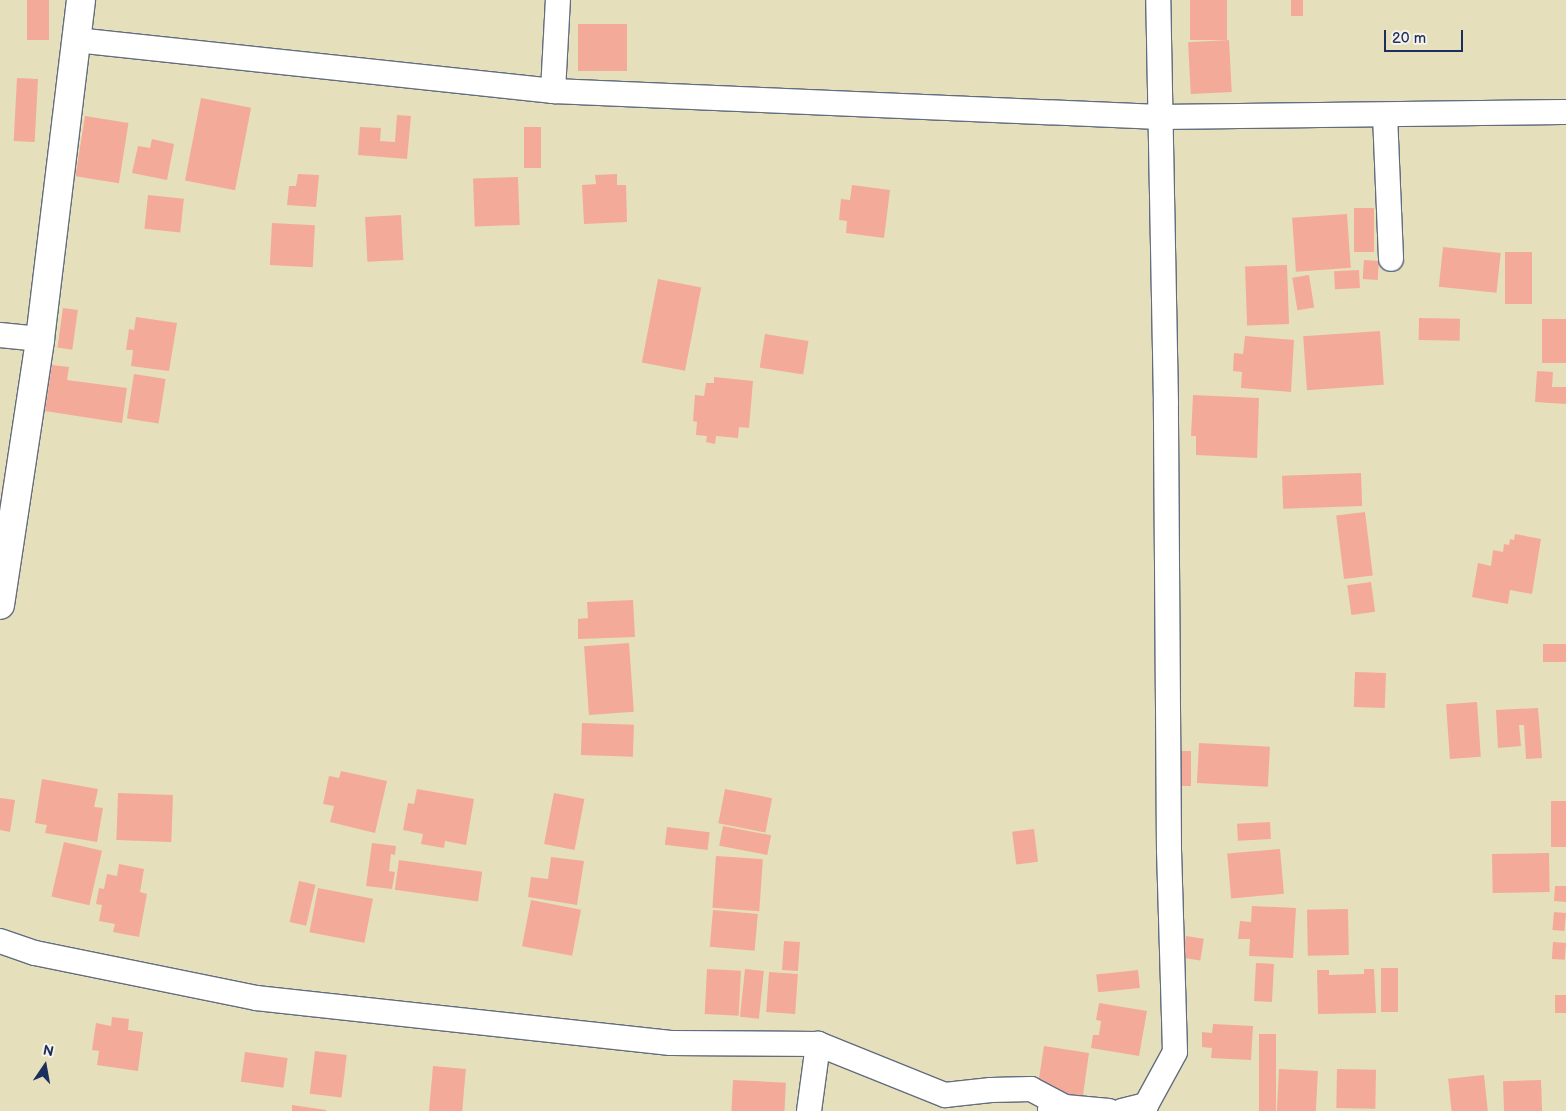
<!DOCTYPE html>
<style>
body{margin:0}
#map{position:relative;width:1566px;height:1111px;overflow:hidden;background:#e6dfbb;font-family:"Balsamiq Sans",sans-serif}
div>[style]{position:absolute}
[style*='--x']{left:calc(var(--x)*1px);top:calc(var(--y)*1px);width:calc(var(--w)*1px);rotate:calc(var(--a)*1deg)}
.building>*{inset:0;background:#f4aa99;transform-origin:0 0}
.roads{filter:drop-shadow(1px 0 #626d7f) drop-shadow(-1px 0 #626d7f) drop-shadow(0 1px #626d7f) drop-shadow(0 -1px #626d7f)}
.street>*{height:24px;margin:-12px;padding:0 12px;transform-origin:12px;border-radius:12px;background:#fff}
.secondary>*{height:28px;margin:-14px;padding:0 14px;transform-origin:14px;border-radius:14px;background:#fff}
span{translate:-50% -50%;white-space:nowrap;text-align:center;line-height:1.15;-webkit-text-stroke:4px #f7f3e8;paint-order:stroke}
.north{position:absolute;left:20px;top:1041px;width:50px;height:50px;-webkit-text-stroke:4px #f7f3e8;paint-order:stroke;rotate:12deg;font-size:14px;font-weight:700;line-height:20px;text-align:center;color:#1b2f5e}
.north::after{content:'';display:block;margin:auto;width:18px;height:22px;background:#1b2f5e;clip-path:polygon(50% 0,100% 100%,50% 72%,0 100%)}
.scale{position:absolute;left:1384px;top:30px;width:79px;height:22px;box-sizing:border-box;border:2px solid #1b2f5e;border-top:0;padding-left:6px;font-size:15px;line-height:18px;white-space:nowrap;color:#1b2f5e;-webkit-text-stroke:4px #f7f3e8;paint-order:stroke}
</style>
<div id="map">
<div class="building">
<i style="left:27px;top:0;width:22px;height:40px"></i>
<i style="left:1190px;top:0;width:37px;height:40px"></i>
<i style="left:1291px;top:0;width:12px;height:16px"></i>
<i style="left:578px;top:24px;width:49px;height:47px"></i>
<i style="left:1229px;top:40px;width:52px;height:41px;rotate:87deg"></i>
<i style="left:17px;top:78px;width:21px;height:63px;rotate:3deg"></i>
<i style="left:201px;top:98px;width:51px;height:84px;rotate:11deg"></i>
<i style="clip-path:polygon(397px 115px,411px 116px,407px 159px,358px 155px,360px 127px,381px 128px,380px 141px,395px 142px)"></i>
<i style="left:85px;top:116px;width:44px;height:61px;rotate:9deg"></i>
<i style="left:524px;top:127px;width:17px;height:41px"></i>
<i style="clip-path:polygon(152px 139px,174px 144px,167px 180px,132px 173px,138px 146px,150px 148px)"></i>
<i style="clip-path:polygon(298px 174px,319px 175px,316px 207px,287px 205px,289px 186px,296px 186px)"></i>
<i style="clip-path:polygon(617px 174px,617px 185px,626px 185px,627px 222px,584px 224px,582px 185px,596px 184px,595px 175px)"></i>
<i style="left:518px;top:177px;width:48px;height:45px;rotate:88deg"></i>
<i style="clip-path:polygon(852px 185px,890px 190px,884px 238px,846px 233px,847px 221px,839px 220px,841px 199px,850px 200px)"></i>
<i style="left:148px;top:195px;width:36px;height:34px;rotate:6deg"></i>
<i style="left:1354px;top:208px;width:20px;height:44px"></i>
<i style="left:1347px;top:214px;width:54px;height:55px;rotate:86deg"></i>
<i style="left:401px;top:215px;width:45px;height:36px;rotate:87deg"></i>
<i style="left:272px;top:223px;width:43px;height:42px;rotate:3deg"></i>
<i style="left:1443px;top:247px;width:58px;height:40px;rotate:6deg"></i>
<i style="left:1505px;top:252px;width:27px;height:52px"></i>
<i style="left:1364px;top:260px;width:15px;height:19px;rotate:4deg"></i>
<i style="left:1287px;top:265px;width:59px;height:42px;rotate:88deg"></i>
<i style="left:1359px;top:270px;width:18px;height:25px;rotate:87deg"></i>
<i style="left:1309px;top:275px;width:33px;height:17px;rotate:81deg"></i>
<i style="left:658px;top:279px;width:44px;height:85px;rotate:11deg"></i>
<i style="left:63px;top:308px;width:15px;height:40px;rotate:8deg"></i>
<i style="clip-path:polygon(136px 317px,177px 323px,169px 371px,131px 366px,133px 350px,126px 350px,129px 329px,134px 330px)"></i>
<i style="left:1419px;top:318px;width:41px;height:22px;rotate:1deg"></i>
<i style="left:1542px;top:319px;width:24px;height:44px"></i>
<i style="left:1380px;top:331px;width:54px;height:77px;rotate:86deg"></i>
<i style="left:765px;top:334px;width:44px;height:34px;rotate:9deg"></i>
<i style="clip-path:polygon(1245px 336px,1294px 340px,1291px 392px,1241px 388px,1242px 372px,1233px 371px,1234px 353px,1243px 354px)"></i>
<i style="clip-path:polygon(52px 365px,69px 367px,67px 380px,127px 388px,122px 423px,45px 411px)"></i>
<i style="clip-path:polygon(1537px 371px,1553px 372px,1552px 387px,1566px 387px,1566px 404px,1535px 402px)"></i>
<i style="left:134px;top:374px;width:32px;height:45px;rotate:9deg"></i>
<i style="clip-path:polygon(714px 377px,753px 381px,749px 428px,739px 427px,738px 438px,716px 436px,715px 444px,706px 442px,707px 436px,696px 435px,697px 422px,693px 421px,695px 395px,704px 396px,706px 383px,714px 383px)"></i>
<i style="clip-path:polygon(1193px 395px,1259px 398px,1257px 458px,1196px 455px,1196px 436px,1191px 436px)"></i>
<i style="left:1361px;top:473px;width:33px;height:79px;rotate:88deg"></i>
<i style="left:1365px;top:512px;width:64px;height:29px;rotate:83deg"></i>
<i style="clip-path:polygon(1515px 534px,1541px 539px,1532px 594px,1510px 590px,1508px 604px,1472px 597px,1478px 563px,1491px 566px,1493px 550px,1503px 552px,1504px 544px,1509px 545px,1510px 539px,1514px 540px)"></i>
<i style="left:1371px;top:582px;width:30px;height:24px;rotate:82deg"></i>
<i style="clip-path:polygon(633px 600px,635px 637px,578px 639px,578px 619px,588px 618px,587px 602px)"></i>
<i style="left:629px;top:643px;width:69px;height:45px;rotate:86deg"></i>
<i style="left:1566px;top:644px;width:18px;height:23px;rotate:90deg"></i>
<i style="left:1355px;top:672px;width:31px;height:35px;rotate:2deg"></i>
<i style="left:1477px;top:702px;width:55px;height:31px;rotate:86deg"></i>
<i style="clip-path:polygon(1538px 708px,1542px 758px,1526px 759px,1524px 725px,1519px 725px,1521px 746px,1498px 748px,1496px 710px)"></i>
<i style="left:582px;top:723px;width:52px;height:32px;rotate:2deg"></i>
<i style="left:1199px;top:743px;width:71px;height:40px;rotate:3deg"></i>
<i style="left:1175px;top:751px;width:16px;height:35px"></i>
<i style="clip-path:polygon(341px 771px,387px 781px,375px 833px,330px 822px,334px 806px,323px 804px,329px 776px,339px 778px)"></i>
<i style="clip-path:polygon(42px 779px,98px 789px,94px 807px,103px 808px,97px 842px,45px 833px,47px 825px,35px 823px)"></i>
<i style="clip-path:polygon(417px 789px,474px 799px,466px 845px,445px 841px,444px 848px,421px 844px,423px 834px,403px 830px,408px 803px,414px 804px)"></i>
<i style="left:725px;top:789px;width:48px;height:35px;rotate:11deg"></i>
<i style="left:118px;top:793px;width:55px;height:47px;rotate:2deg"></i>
<i style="left:554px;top:793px;width:31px;height:52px;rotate:11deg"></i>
<i style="clip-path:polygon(0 798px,15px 800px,10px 832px,0 830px)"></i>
<i style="left:1551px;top:801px;width:15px;height:46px"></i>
<i style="left:1270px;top:822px;width:17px;height:33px;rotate:87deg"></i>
<i style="left:723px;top:826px;width:49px;height:20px;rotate:11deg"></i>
<i style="left:667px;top:827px;width:43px;height:18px;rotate:7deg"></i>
<i style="left:1034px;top:829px;width:33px;height:22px;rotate:83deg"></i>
<i style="left:64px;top:842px;width:39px;height:56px;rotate:13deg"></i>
<i style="clip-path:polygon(372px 843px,396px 846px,395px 855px,391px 854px,389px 871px,395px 872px,392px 889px,366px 886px)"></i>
<i style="left:1280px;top:849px;width:45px;height:53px;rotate:85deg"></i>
<i style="left:1549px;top:853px;width:39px;height:57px;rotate:89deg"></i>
<i style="left:716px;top:856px;width:47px;height:52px;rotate:4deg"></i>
<i style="clip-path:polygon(551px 857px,584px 861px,577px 905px,528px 897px,531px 877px,548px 879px)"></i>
<i style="left:399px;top:860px;width:84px;height:30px;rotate:8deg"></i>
<i style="clip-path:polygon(119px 864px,144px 869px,140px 892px,147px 894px,139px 937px,113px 932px,115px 924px,99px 921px,102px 905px,96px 904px,99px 888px,104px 889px,107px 874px,117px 876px)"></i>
<i style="left:299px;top:881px;width:17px;height:42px;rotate:13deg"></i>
<i style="clip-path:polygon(1555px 886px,1566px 886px,1566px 902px,1554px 901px)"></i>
<i style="left:318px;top:888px;width:56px;height:45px;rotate:11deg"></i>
<i style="left:531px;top:900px;width:51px;height:47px;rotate:11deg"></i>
<i style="clip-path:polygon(1252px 906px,1296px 908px,1293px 958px,1249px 956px,1250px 939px,1238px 939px,1240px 921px,1251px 922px)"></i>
<i style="left:1348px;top:909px;width:46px;height:41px;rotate:89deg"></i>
<i style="left:713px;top:910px;width:45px;height:37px;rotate:5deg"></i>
<i style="left:1554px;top:912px;width:12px;height:18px;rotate:5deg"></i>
<i style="left:1186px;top:936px;width:18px;height:22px;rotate:9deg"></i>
<i style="left:784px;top:941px;width:16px;height:29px;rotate:4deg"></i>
<i style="left:1553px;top:942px;width:13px;height:17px;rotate:4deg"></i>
<i style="left:1256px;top:963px;width:18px;height:38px;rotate:3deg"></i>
<i style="left:1381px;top:968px;width:17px;height:44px"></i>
<i style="left:707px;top:969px;width:34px;height:45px;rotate:3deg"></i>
<i style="left:745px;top:969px;width:19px;height:48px;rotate:6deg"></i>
<i style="clip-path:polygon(1364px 969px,1374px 969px,1376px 1013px,1318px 1014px,1317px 970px,1329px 970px,1329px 975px,1364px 974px)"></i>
<i style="left:1138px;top:970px;width:18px;height:42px;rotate:84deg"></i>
<i style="left:769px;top:972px;width:29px;height:40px;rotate:4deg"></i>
<i style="left:1555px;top:995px;width:11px;height:18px"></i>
<i style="clip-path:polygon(1099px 1003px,1147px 1011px,1139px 1056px,1091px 1048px,1093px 1035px,1099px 1035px,1101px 1021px,1096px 1020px)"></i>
<i style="clip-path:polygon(112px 1017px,129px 1019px,128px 1030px,143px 1032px,138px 1071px,97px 1065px,99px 1051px,92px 1050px,96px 1023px,111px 1026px)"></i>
<i style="clip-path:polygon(1213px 1024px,1253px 1026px,1251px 1060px,1211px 1058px,1212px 1048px,1202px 1047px,1202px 1032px,1212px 1033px)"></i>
<i style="left:1259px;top:1034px;width:17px;height:77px"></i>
<i style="clip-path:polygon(1044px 1046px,1089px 1053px,1082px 1102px,1067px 1099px,1068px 1093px,1063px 1094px,1038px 1085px)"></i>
<i style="left:315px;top:1051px;width:32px;height:43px;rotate:7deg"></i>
<i style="left:245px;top:1052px;width:43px;height:30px;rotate:8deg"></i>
<i style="left:433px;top:1066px;width:33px;height:45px;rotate:5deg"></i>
<i style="left:1279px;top:1069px;width:39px;height:42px;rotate:3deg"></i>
<i style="left:1337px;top:1069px;width:39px;height:39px;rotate:1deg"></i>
<i style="left:1484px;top:1075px;width:36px;height:36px;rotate:84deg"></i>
<i style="left:733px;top:1080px;width:53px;height:31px;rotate:3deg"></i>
<i style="left:1541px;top:1080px;width:31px;height:38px;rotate:88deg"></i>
<i style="clip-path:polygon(292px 1105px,326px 1110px,326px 1111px,292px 1111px)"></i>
</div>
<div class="roads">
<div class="street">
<i style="--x:76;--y:40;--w:480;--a:6.1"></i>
<i style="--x:553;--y:91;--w:607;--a:2.46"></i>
<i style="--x:1159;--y:117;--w:407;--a:-0.7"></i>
<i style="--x:553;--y:91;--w:91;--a:-86.9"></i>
<i style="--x:1385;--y:115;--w:144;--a:87.6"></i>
<i style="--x:0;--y:335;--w:40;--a:5.7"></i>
<i style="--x:0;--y:941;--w:37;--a:19"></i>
<i style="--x:35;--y:953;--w:226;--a:11.5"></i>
<i style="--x:256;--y:998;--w:417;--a:6.2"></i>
<i style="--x:671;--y:1043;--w:147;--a:0.4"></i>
<i style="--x:818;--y:1044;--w:137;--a:21.9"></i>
<i style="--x:945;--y:1095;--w:46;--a:-6.2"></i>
<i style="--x:991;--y:1090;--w:40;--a:-1.4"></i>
<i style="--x:1031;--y:1089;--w:38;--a:28"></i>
<i style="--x:1050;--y:1110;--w:15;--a:-11"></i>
<i style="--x:1065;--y:1107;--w:44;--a:5.2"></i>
<i style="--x:809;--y:1111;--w:68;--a:-82.3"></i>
<i style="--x:1122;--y:1111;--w:25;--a:-14"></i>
<i style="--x:1146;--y:1105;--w:60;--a:-61.3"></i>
<i style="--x:1175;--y:1052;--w:201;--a:-91.7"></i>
<i style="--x:1169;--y:851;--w:448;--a:-90.4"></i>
<i style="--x:1166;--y:403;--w:403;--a:-91.1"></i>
</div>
<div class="secondary">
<i style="--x:0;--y:605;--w:269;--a:-81.4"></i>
<i style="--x:40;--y:339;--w:341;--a:-83.1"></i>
</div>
</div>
<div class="north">N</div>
<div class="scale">20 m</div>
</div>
